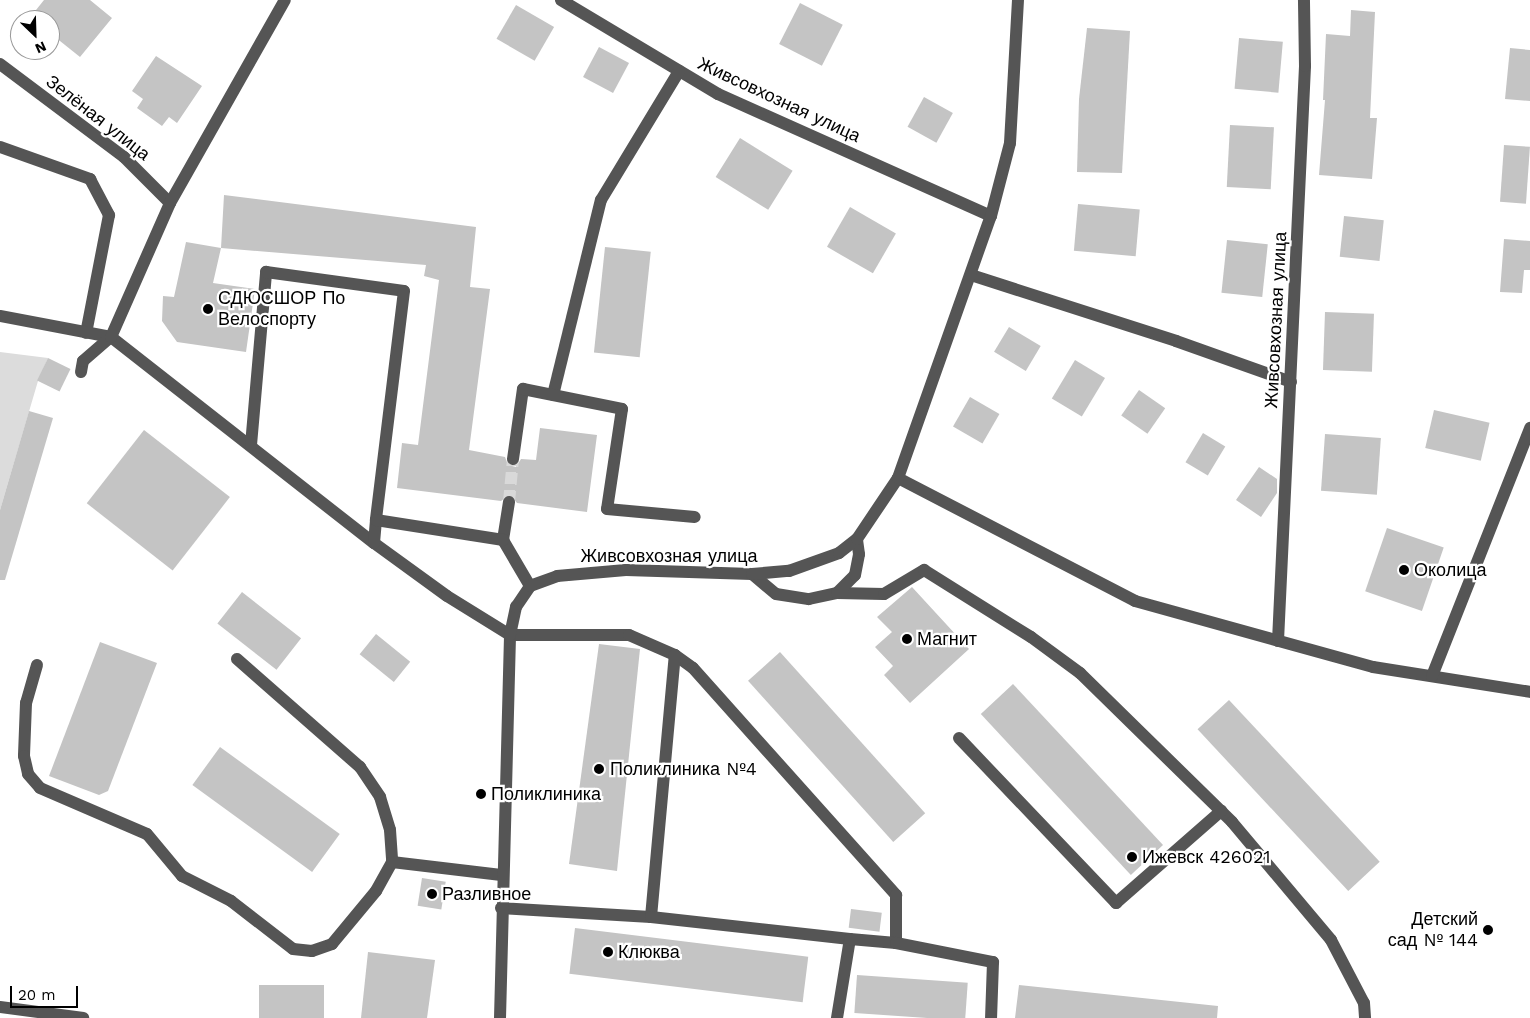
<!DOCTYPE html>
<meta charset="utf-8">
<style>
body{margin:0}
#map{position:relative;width:1530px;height:1018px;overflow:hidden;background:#fff;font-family:"Work Sans",sans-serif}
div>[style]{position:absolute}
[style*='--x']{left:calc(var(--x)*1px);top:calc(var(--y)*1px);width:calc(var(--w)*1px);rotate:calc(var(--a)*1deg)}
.green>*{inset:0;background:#dcdcdc}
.building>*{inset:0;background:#c4c4c4;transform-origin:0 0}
.minor-tunnel>*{height:12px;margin-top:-6px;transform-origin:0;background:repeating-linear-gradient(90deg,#d9d9d9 0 12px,transparent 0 18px)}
.minor>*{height:12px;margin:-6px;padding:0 6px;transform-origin:6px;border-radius:6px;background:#555}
.dots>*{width:14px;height:14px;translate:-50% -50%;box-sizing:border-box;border:2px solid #fff;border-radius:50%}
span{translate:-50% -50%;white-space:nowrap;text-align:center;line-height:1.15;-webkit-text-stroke:4.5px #fff;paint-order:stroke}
.street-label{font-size:18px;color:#000}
.poi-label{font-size:18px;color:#000}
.left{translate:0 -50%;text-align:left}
.right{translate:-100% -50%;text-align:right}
.north{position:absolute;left:10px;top:10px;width:50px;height:50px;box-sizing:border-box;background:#fff;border:1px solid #999;border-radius:50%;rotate:156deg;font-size:14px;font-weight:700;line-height:20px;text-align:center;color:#000}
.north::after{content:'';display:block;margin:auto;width:18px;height:22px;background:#000;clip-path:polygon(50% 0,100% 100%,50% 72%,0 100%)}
.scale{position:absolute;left:10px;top:986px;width:68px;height:22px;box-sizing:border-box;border:2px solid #000;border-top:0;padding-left:6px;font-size:15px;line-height:18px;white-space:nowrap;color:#000;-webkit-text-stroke:4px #fff;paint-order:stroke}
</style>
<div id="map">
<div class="green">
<i style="clip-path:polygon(0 352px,48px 358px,38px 381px,0 510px)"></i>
</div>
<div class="building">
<i style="clip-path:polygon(44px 0,90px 0,112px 18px,80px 57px,50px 33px,50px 20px,28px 20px)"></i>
<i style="left:800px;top:3px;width:48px;height:46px;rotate:27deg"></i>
<i style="left:516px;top:5px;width:44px;height:39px;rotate:30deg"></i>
<i style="clip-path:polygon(1351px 10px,1375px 12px,1370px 118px,1377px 118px,1372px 179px,1319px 175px,1325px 100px,1323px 100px,1326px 34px,1350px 36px)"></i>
<i style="clip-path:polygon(1087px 28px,1130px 31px,1122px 173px,1077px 172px,1079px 99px)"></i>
<i style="left:1239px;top:38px;width:44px;height:51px;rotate:5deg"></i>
<i style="left:599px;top:47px;width:34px;height:34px;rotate:28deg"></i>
<i style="clip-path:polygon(1510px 48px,1530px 50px,1530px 101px,1505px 99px)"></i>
<i style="clip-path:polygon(156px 56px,202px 86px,177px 123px,169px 117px,162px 126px,137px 108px,143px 99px,132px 91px)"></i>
<i style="left:924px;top:97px;width:33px;height:34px;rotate:29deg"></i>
<i style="left:1230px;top:125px;width:44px;height:62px;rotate:3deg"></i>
<i style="left:740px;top:138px;width:62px;height:46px;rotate:32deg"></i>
<i style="left:1504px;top:145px;width:26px;height:57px;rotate:4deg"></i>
<i style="clip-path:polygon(224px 195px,476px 227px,470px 287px,490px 289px,469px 450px,505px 457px,508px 465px,516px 467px,521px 459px,536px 460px,540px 428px,597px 435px,587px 512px,517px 503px,510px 494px,501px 501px,397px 488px,402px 443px,418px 445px,439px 280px,424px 276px,426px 265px,221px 248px)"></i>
<i style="left:1078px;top:204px;width:62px;height:47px;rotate:5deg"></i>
<i style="left:850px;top:207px;width:53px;height:46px;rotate:30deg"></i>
<i style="left:1344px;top:216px;width:40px;height:41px;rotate:6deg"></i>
<i style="clip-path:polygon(1504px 239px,1530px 241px,1530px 270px,1524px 270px,1522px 293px,1500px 292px)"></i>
<i style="left:1227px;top:240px;width:41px;height:53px;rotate:6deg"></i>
<i style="clip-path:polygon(186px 242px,221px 248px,213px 283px,255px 289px,246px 352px,177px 342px,162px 321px,163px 296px,174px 297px)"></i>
<i style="left:605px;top:247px;width:46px;height:106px;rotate:6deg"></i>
<i style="left:1325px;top:312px;width:49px;height:58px;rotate:2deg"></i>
<i style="left:1009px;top:327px;width:37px;height:29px;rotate:31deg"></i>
<i style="left:48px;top:358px;width:25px;height:25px;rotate:26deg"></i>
<i style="left:1075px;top:360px;width:35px;height:45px;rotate:31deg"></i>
<i style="left:1139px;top:390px;width:32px;height:31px;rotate:35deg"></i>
<i style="left:970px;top:397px;width:34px;height:34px;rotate:30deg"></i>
<i style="left:1434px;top:410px;width:57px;height:39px;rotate:13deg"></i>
<i style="clip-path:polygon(29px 411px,53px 418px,5px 580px,0 580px,0 510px)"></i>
<i style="left:144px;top:430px;width:109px;height:93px;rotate:38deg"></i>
<i style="left:1203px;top:433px;width:26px;height:34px;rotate:31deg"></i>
<i style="left:1325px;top:434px;width:56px;height:57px;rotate:4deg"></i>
<i style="clip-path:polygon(1259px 467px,1277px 479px,1277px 493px,1261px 517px,1236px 500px)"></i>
<i style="left:1387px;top:528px;width:60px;height:67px;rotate:19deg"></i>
<i style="clip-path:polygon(912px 587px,969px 649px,910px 703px,884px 675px,893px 666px,875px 647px,892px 632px,877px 617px)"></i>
<i style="left:242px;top:592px;width:75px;height:40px;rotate:38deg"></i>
<i style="left:376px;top:634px;width:44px;height:26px;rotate:39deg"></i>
<i style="clip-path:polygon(100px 642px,157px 663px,108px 791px,99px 795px,49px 776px)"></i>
<i style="clip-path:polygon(599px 644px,640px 649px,617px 871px,569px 864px)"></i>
<i style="left:780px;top:652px;width:217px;height:43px;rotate:48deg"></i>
<i style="left:1013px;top:684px;width:220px;height:44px;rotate:47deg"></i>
<i style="left:1229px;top:700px;width:221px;height:43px;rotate:47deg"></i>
<i style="left:220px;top:747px;width:148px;height:47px;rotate:36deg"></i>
<i style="left:422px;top:878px;width:24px;height:28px;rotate:9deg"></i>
<i style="left:851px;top:909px;width:31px;height:19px;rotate:7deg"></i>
<i style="left:575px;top:928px;width:235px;height:46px;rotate:7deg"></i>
<i style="clip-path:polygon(368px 952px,435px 960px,427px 1018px,361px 1018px)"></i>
<i style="left:857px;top:975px;width:111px;height:38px;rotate:4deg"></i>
<i style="left:259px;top:985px;width:65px;height:33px"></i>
<i style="clip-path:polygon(1019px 985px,1218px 1006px,1217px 1018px,1015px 1018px)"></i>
</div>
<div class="minor-tunnel">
<i style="--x:509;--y:502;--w:43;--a:-84.7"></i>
</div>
<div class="minor">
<i style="--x:561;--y:0;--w:183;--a:30.9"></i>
<i style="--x:718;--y:94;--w:299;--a:24.1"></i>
<i style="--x:0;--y:64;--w:155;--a:36.9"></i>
<i style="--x:124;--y:157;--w:65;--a:45"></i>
<i style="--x:0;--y:147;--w:96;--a:19.6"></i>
<i style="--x:90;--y:179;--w:41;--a:62.2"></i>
<i style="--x:109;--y:215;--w:120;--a:101"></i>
<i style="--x:971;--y:275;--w:215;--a:17.8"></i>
<i style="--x:1176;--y:341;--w:122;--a:19.6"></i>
<i style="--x:0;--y:316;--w:113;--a:10.7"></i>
<i style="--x:111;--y:337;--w:334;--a:38.1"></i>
<i style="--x:374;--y:543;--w:90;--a:36"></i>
<i style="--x:447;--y:596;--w:74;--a:31.8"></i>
<i style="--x:510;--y:635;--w:119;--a:0"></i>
<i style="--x:629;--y:635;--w:50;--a:23.5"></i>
<i style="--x:675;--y:655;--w:22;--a:36"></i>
<i style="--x:693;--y:668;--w:305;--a:48.2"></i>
<i style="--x:896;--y:895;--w:48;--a:90"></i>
<i style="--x:81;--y:372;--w:11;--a:-80"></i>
<i style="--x:83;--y:361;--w:37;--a:-41"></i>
<i style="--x:111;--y:337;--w:146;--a:-66.2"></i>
<i style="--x:170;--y:203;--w:233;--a:-60.5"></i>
<i style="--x:553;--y:395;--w:201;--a:-76.2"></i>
<i style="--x:601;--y:200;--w:151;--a:-58.8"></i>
<i style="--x:251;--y:445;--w:174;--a:-85"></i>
<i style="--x:266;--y:272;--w:139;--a:7.8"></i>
<i style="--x:404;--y:291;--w:231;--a:97"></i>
<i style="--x:513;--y:459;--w:71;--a:-81.9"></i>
<i style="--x:523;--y:389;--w:101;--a:11.4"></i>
<i style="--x:622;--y:409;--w:101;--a:98.5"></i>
<i style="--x:607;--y:509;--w:88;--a:5.2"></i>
<i style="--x:898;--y:478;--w:267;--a:27.4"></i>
<i style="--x:1135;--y:601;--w:247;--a:15.5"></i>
<i style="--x:1373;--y:667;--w:159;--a:9"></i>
<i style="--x:509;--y:502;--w:38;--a:99"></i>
<i style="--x:503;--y:540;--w:53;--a:59.6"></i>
<i style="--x:374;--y:543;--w:23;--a:-85"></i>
<i style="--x:376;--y:520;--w:129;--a:8.9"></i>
<i style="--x:752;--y:574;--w:31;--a:40"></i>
<i style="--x:776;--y:594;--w:33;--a:9"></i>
<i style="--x:809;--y:599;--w:29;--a:-12"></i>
<i style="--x:837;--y:593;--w:47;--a:1.2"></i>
<i style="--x:884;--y:594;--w:47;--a:-31"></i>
<i style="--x:924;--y:570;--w:126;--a:32.1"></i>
<i style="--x:1031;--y:637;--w:61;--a:36.3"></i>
<i style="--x:1080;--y:673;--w:213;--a:44.4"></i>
<i style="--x:1232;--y:822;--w:154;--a:50"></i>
<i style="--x:1331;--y:940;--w:71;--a:62.4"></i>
<i style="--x:1364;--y:1003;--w:15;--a:86"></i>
<i style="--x:837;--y:593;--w:25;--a:-45"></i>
<i style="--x:855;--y:575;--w:21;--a:-79"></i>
<i style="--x:859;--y:554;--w:15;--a:-98"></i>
<i style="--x:1278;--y:641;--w:576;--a:-87.31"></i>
<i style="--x:1305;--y:66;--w:66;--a:-90.9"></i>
<i style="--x:237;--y:659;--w:164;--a:41.3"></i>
<i style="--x:360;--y:767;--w:36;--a:56"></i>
<i style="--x:380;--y:797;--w:34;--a:73"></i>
<i style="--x:390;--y:830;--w:32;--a:86"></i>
<i style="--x:37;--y:665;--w:40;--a:106"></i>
<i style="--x:26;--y:703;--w:53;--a:92.2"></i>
<i style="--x:24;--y:756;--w:18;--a:77"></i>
<i style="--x:28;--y:774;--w:18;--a:49"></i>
<i style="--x:40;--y:788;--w:116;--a:23.3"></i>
<i style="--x:147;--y:834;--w:55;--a:50.2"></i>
<i style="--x:182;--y:876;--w:55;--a:27"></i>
<i style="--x:231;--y:901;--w:78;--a:37.7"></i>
<i style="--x:293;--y:949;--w:19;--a:6"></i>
<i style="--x:312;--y:951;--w:21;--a:-19"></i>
<i style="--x:332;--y:944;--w:69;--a:-50.3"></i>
<i style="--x:376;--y:891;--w:33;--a:-61"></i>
<i style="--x:392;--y:862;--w:110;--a:6.8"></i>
<i style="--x:1432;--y:676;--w:267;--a:-68.4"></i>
<i style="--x:959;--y:738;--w:228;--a:46.4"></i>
<i style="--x:1116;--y:903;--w:140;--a:-41.2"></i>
<i style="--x:501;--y:908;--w:150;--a:3.4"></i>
<i style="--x:651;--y:917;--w:263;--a:-84.8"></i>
<i style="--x:651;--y:917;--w:200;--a:6.3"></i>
<i style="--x:0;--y:1007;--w:84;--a:7.5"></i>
<i style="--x:500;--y:1018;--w:383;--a:-88.5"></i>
<i style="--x:510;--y:635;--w:29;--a:-78"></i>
<i style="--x:516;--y:607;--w:25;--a:-56"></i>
<i style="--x:530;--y:586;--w:29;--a:-20"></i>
<i style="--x:557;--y:576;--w:69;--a:-5"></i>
<i style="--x:626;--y:570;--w:126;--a:1.8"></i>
<i style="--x:752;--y:574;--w:37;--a:-5"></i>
<i style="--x:789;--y:571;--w:53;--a:-19.8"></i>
<i style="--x:839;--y:553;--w:23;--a:-38"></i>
<i style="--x:857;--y:539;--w:73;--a:-56.1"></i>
<i style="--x:898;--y:478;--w:278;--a:-70.5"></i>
<i style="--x:991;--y:216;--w:75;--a:-75.4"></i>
<i style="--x:1010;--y:143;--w:143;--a:-86.8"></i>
<i style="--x:837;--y:1018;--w:80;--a:-80.7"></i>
<i style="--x:850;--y:939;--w:46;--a:5"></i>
<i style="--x:896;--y:943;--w:99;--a:11.1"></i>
<i style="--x:993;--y:962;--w:56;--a:92"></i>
</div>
<div class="dots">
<i style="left:208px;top:309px;background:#000"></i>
<i style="left:1404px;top:570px;background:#000"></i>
<i style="left:907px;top:639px;background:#000"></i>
<i style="left:599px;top:769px;background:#000"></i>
<i style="left:481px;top:794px;background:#000"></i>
<i style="left:1132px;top:857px;background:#000"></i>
<i style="left:432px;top:894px;background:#000"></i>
<i style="left:1488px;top:930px;background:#000"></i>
<i style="left:608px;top:952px;background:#000"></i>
</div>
<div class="street-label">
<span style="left:779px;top:100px;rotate:25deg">Живсовхозная улица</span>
<span style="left:98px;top:118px;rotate:38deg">Зелёная улица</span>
<span style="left:1276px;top:320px;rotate:-87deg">Живсовхозная улица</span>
<span style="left:669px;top:556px">Живсовхозная улица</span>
</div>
<div class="poi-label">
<span class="left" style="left:218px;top:309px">СДЮСШОР По<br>Велоспорту</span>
<span class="left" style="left:1414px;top:570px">Околица</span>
<span class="left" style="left:917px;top:639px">Магнит</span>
<span class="left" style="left:610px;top:769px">Поликлиника №4</span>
<span class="left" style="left:491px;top:794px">Поликлиника</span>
<span class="left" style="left:1142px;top:857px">Ижевск 426021</span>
<span class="left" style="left:442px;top:894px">Разливное</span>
<span class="right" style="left:1478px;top:930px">Детский<br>сад № 144</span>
<span class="left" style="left:618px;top:952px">Клюква</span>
</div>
<div class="north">N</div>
<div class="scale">20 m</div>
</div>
